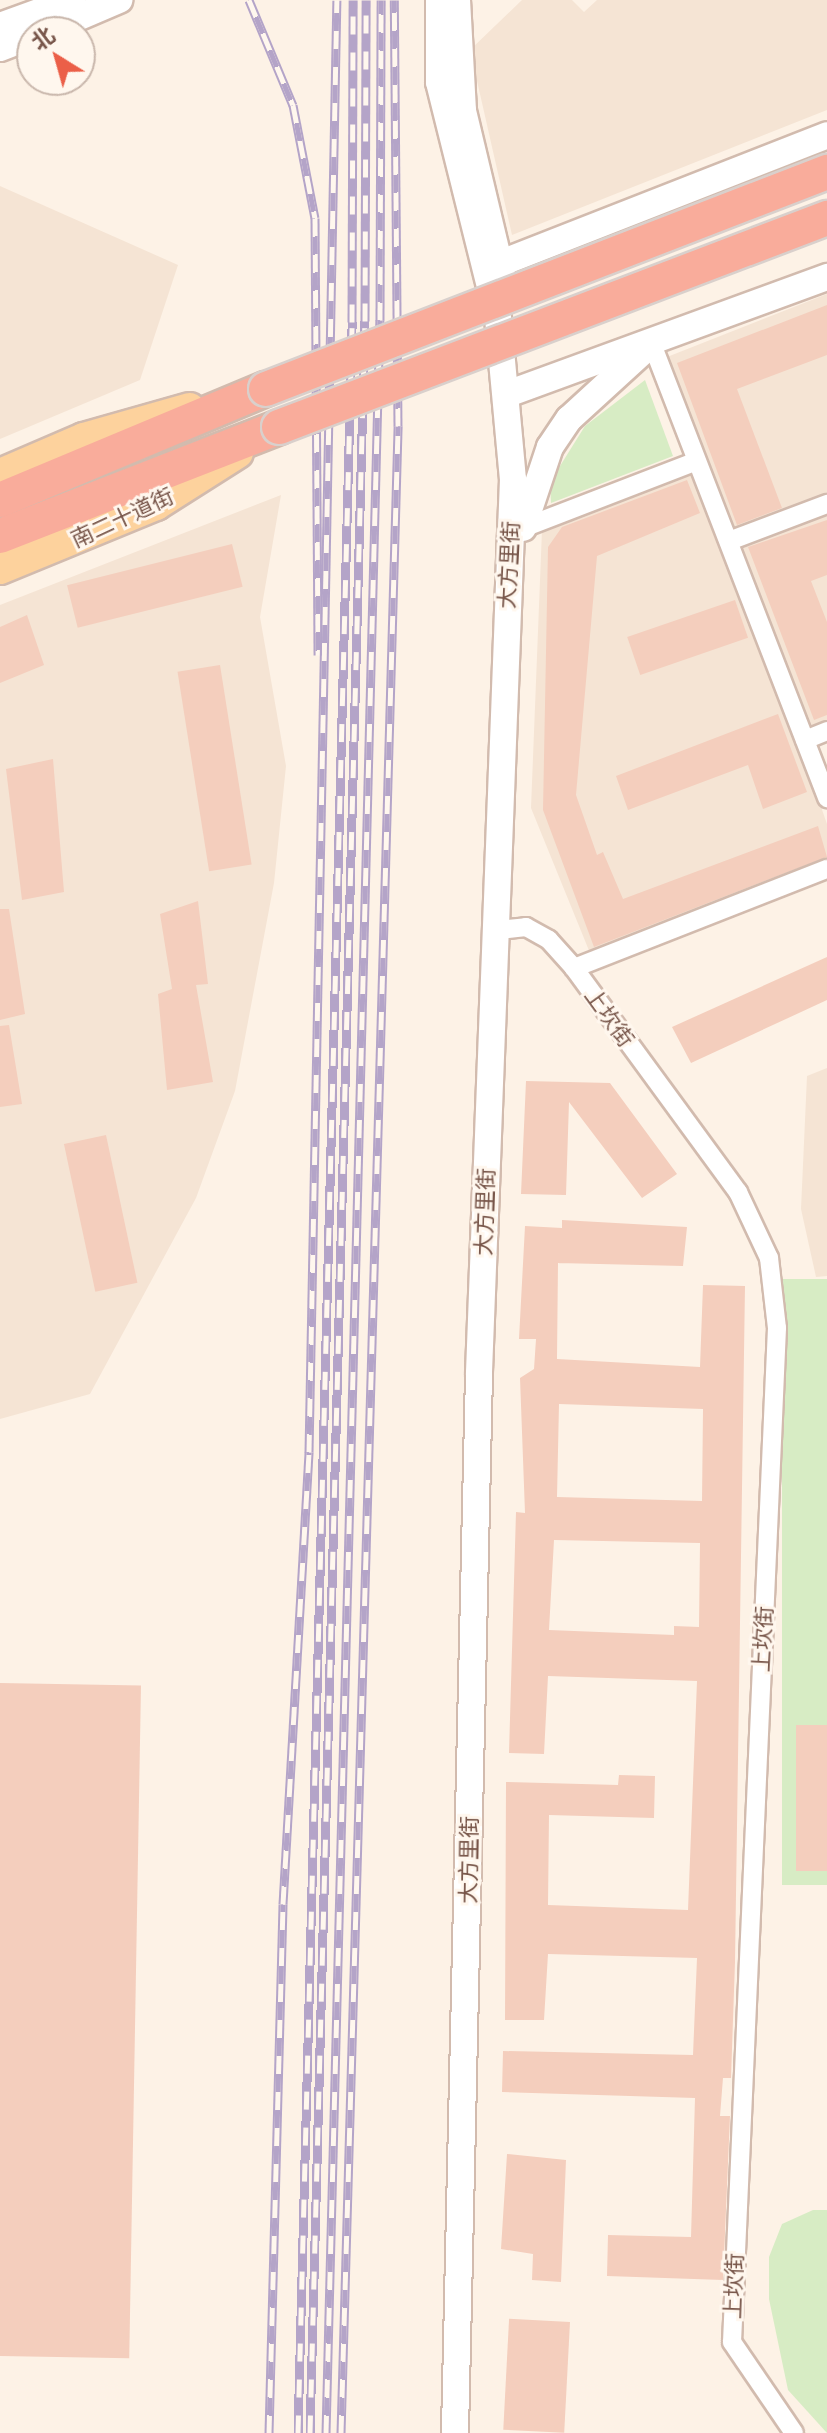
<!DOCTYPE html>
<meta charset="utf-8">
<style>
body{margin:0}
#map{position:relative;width:827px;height:2433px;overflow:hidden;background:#fdf2e6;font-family:"IBM Plex Sans","Noto Sans SC",sans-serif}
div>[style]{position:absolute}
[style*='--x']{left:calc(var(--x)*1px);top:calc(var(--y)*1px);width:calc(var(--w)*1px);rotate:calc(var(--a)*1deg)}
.residential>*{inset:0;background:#f5e4d4}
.green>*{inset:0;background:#d7ecc4;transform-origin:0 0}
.building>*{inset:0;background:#f4cebd;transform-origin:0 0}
.roads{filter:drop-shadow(2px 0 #d2bbae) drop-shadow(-2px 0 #d2bbae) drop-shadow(0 2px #d2bbae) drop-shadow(0 -2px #d2bbae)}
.street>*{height:18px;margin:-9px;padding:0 9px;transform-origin:9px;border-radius:9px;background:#fff}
.secondary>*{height:26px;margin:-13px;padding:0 13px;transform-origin:13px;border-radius:13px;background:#fff}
.primary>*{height:30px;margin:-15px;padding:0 15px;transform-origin:15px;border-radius:15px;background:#fdd29d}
.highway>*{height:34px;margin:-17px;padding:0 17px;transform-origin:17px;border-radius:17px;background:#f9ac9b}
.rail>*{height:9px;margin-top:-4.5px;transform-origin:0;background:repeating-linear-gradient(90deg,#fff7ee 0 18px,#b4a4c8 0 36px);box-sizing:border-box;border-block:2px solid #b4a4c8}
.bridges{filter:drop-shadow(2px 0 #d9d0cc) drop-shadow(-2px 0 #d9d0cc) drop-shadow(0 2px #d9d0cc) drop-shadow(0 -2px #d9d0cc)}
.highway-bridge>*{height:34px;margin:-17px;padding:0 17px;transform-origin:17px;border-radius:17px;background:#f9ac9b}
span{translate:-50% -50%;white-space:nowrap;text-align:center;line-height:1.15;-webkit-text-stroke:6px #fff7ee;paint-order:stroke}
.street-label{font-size:22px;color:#78564a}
.north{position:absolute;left:16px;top:16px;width:80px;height:80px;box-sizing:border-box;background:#fff7ee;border:2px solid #c9b7ac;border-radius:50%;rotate:323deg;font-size:22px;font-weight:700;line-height:32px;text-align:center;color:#78564a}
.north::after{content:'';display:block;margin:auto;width:28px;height:36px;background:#eb5f48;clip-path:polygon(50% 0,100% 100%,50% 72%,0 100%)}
</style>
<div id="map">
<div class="residential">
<i style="clip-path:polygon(522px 0,572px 0,584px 12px,597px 0,827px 0,827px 110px,512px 235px,470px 50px)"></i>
<i style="clip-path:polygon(0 186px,178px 265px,140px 380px,0 439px)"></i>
<i style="clip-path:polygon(827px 294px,827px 725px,797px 738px,827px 824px,827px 863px,590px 953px,531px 808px,542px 530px,708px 465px,667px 357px)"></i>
<i style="clip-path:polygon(281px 495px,260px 617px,286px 766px,274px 883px,235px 1091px,196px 1198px,90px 1394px,0 1419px,0 605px)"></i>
<i style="clip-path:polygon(827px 1068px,827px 1276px,816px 1277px,801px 1209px,807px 1076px)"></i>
</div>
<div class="green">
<i style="clip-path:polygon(645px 380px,673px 456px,551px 503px,550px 482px,585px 426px)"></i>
<i style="left:827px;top:1279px;width:606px;height:45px;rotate:90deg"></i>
<i style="clip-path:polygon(813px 2210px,827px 2210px,827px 2433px,788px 2390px,769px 2299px,769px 2257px,782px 2224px)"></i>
</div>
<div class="building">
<i style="clip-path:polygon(827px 305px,827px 355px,737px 389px,782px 508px,737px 525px,677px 363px)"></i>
<i style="clip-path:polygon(687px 480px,700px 513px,597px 556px,576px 795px,597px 855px,603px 852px,623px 899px,818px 826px,827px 857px,594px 947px,543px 810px,548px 547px,562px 527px)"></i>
<i style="clip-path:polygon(827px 520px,827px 575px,811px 581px,827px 622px,827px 715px,814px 720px,748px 547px)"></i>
<i style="left:232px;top:544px;width:44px;height:170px;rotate:76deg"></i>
<i style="left:735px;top:600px;width:40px;height:114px;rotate:71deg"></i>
<i style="clip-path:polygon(27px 615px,44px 665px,0 683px,0 627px)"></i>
<i style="left:220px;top:665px;width:202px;height:43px;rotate:81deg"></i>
<i style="clip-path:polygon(778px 714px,807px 792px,763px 809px,748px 765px,628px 810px,616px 776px)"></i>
<i style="clip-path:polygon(53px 759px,64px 892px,22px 900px,6px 769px)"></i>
<i style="clip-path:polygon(198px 901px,208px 984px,196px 985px,213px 1082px,167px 1090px,158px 994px,172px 989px,160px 914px)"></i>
<i style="clip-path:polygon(0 909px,9px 909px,25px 1014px,0 1020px)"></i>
<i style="clip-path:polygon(827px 957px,827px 1000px,691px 1063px,672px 1027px)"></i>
<i style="clip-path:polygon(9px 1025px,22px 1104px,0 1107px,0 1026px)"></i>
<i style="clip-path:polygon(526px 1081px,610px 1083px,677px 1174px,642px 1198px,569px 1102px,566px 1195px,521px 1194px)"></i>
<i style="left:106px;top:1135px;width:151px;height:43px;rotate:78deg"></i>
<i style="clip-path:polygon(evenodd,562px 1220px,687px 1227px,683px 1266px,558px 1263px,557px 1359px,700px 1367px,703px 1285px,745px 1286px,735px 1962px,731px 2078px,723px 2078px,720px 2116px,730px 2116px,723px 2280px,607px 2276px,608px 2235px,691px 2237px,695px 2098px,502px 2092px,503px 2051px,693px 2055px,697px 1958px,548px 1954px,544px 2020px,505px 2020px,506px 1782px,618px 1785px,619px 1775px,655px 1776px,654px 1818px,549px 1815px,548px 1905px,688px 1910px,697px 1681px,548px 1676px,544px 1754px,509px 1753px,516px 1512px,525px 1513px,520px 1378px,534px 1369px,536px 1339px,519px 1339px,525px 1226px,562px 1228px,562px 1220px,559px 1404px,703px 1409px,702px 1501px,557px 1497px,559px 1404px,562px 1220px,554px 1540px,700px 1543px,699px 1627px,674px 1626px,674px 1635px,549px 1630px,554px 1540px)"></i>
<i style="left:0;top:1683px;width:141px;height:673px;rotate:1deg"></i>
<i style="left:827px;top:1725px;width:146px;height:31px;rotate:90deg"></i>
<i style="clip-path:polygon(507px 2154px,566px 2160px,561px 2282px,532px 2280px,533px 2254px,501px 2249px)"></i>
<i style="left:570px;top:2322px;width:111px;height:61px;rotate:93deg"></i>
</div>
<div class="roads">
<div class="street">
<i style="--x:652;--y:344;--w:487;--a:68.9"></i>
<i style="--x:523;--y:528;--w:186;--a:-21.1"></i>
<i style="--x:729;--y:541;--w:105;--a:-20.7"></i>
<i style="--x:805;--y:740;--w:24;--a:-22"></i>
<i style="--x:508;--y:929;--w:18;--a:-6"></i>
<i style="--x:526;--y:927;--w:26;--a:29"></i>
<i style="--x:549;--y:940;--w:38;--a:48"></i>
<i style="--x:574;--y:968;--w:278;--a:53.8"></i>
<i style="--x:738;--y:1192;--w:73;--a:64.8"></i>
<i style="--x:769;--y:1258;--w:70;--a:83.5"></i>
<i style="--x:777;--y:1328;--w:1015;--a:92.54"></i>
<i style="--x:732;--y:2342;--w:110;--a:55.7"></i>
<i style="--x:574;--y:968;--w:272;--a:-21.4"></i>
</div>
<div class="secondary">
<i style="--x:439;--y:0;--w:82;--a:90"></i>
<i style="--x:439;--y:82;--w:243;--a:76"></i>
<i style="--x:498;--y:318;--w:162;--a:84.7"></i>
<i style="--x:513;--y:479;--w:896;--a:92.18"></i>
<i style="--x:479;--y:1374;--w:1059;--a:91.3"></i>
<i style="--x:457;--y:0;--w:111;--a:86.9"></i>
<i style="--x:463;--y:111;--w:186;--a:76.6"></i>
<i style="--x:0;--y:26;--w:77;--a:-19.9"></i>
<i style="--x:44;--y:32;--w:82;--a:-23.1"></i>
<i style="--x:0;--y:48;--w:34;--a:-21"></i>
<i style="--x:501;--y:263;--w:350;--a:-21.4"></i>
<i style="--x:510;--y:393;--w:338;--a:-20.1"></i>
<i style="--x:523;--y:528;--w:85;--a:-71.6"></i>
<i style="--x:550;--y:447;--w:34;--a:-56"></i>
<i style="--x:569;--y:419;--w:98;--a:-42.5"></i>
</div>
<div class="primary">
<i style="--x:0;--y:474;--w:91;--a:-23.2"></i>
<i style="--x:84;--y:438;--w:110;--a:-15.8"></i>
<i style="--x:0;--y:569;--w:169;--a:-22.3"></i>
<i style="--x:156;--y:505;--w:97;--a:-32.4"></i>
</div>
<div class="highway">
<i style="--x:0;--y:500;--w:288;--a:-22.7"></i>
<i style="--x:0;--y:536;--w:300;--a:-21.3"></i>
</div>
</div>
<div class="rail">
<i style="--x:249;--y:0;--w:114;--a:67.3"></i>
<i style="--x:293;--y:105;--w:115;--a:79"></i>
<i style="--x:315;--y:218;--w:437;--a:89.6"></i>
<i style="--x:269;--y:2433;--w:529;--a:-88.48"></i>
<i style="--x:283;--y:1904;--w:453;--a:-86.7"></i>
<i style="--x:309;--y:1452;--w:1452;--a:-88.9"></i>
<i style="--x:298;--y:2433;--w:2112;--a:-88.53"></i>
<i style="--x:352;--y:322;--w:322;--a:-89.8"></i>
<i style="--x:310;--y:2433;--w:2113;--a:-88.51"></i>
<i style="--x:365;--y:321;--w:321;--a:-89.8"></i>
<i style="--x:326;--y:2433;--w:2114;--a:-88.54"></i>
<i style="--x:380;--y:320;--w:320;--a:-89.8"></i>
<i style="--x:341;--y:2433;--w:2008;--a:-88.37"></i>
<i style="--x:398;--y:426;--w:426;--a:-90.5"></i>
</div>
<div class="bridges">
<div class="highway-bridge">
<i style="--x:266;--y:389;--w:602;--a:-21.15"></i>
<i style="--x:279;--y:427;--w:587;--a:-20.88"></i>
</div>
</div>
<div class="street-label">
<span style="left:122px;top:517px;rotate:-25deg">南二十道街</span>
<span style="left:508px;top:565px;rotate:-87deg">大方里街</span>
<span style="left:610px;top:1017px;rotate:54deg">上坎街</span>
<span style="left:484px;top:1212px;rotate:-88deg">大方里街</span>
<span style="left:762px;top:1639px;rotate:-87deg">上坎街</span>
<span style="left:468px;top:1860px;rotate:-89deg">大方里街</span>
<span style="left:733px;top:2286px;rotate:-88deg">上坎街</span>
</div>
<div class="north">北</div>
</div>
